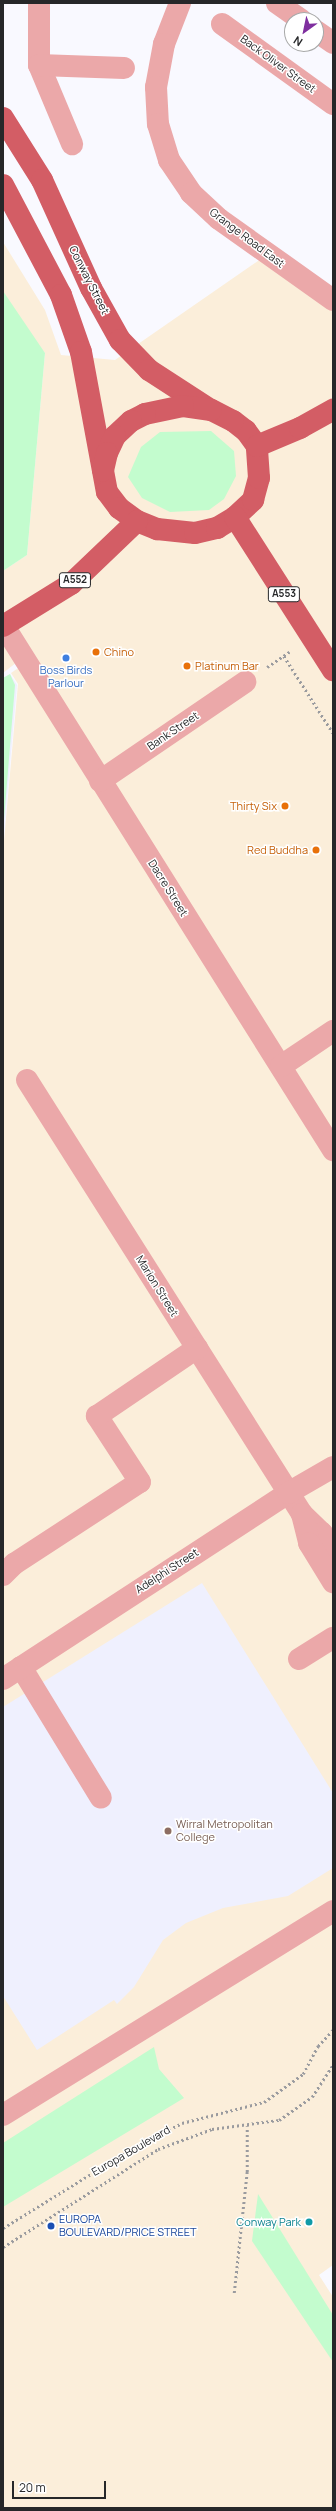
<!DOCTYPE html>
<style>
body{margin:0}
#map{position:relative;width:336px;height:2511px;overflow:hidden;background:#f9f9ff;font-family:Manrope,sans-serif}
div>[style]{position:absolute}
[style*='--x']{left:calc(var(--x)*1px);top:calc(var(--y)*1px);width:calc(var(--w)*1px);rotate:calc(var(--a)*1deg)}
.commercial>*{inset:0;background:#fbeeda}
.built>*{inset:0;background:#eff0fe}
.green>*{inset:0;background:#c3fcce}
.path>*{height:2.5px;margin-top:-1.25px;transform-origin:0;background:repeating-linear-gradient(90deg,#9a9b9f 0 2px,transparent 0 5px)}
.minor>*{height:22px;margin:-11px;padding:0 11px;transform-origin:11px;border-radius:11px;background:#eba8a9}
.major>*{height:22px;margin:-11px;padding:0 11px;transform-origin:11px;border-radius:11px;background:#d35d65}
.dots>*{width:11px;height:11px;translate:-50% -50%;box-sizing:border-box;border:2px solid #fff;border-radius:50%}
span{translate:-50% -50%;white-space:nowrap;text-align:center;line-height:1.15;-webkit-text-stroke:3px #fff;paint-order:stroke}
.shield-label span{padding:1px 3px;background:#fff;border:1px solid;border-radius:3px;-webkit-text-stroke-width:0}
.shield-label{font-size:10px;color:#262729;font-weight:700}
.street-label{font-size:11px;color:#262729}
.food-label{font-size:11px;color:#c56008}
.left{translate:0 -50%;text-align:left}
.right{translate:-100% -50%;text-align:right}
.shop-label{font-size:11px;color:#366cbe}
.education-label{font-size:11px;color:#785e54}
.transit-label{font-size:11px;color:#164399}
.culture-label{font-size:11px;color:#0d838f}
.frame{position:absolute;inset:0;border:4px solid #262729;pointer-events:none}
.north{position:absolute;left:284px;top:12px;width:40px;height:40px;box-sizing:border-box;background:#fff;border:1px solid #a8a9a9;border-radius:50%;rotate:213deg;font-size:11px;font-weight:700;line-height:16px;text-align:center;color:#262729}
.north::after{content:'';display:block;margin:auto;width:14px;height:18px;background:#7f2f9f;clip-path:polygon(50% 0,100% 100%,50% 72%,0 100%)}
.scale{position:absolute;left:12px;top:2481px;width:94px;height:18px;box-sizing:border-box;border:2px solid #262729;border-top:0;padding-left:5px;font-size:12px;line-height:14px;white-space:nowrap;color:#262729;-webkit-text-stroke:3px #fff;paint-order:stroke}
</style>
<div id="map">
<div class="commercial">
<i style="clip-path:polygon(3px 242px,45px 310px,61px 355px,115px 360px,268px 254px,333px 300px,333px 1025px,281px 1061px,30px 652px,3px 673px,3px 571px,27px 555px,45px 353px,3px 311px)"></i>
<i style="clip-path:polygon(27px 662px,280px 1072px,333px 1038px,333px 2265px,319px 2275px,333px 2297px,333px 2508px,3px 2508px,3px 852px,18px 684px,11px 673px)"></i>
</div>
<div class="built">
<i style="clip-path:polygon(10px 674px,17px 685px,3px 843px,3px 678px)"></i>
<i style="clip-path:polygon(202px 1583px,333px 1793px,333px 1868px,288px 1896px,223px 1908px,186px 1923px,163px 1940px,134px 1987px,117px 2004px,114px 2000px,37px 2050px,3px 1996px,3px 1707px)"></i>
</div>
<div class="green">
<i style="clip-path:polygon(3px 291px,45px 353px,27px 555px,3px 571px)"></i>
<i style="clip-path:polygon(211px 431px,234px 451px,236px 476px,224px 499px,209px 510px,170px 512px,142px 498px,128px 477px,141px 447px,160px 432px)"></i>
<i style="clip-path:polygon(10px 674px,15px 685px,3px 832px,3px 678px)"></i>
<i style="clip-path:polygon(154px 2047px,159px 2069px,184px 2098px,3px 2207px,3px 2143px)"></i>
<i style="clip-path:polygon(258px 2194px,333px 2315px,333px 2362px,252px 2241px)"></i>
</div>
<div class="path">
<i style="--x:284;--y:656;--w:91;--a:57.5"></i>
<i style="--x:267;--y:667;--w:27;--a:-34"></i>
<i style="--x:3;--y:2228;--w:168;--a:-31.6"></i>
<i style="--x:146;--y:2140;--w:40;--a:-25"></i>
<i style="--x:182;--y:2123;--w:85;--a:-14.4"></i>
<i style="--x:264;--y:2102;--w:48;--a:-35.7"></i>
<i style="--x:303;--y:2074;--w:32;--a:-62"></i>
<i style="--x:318;--y:2046;--w:22;--a:-47"></i>
<i style="--x:3;--y:2247;--w:183;--a:-32.3"></i>
<i style="--x:158;--y:2149;--w:58;--a:-20.3"></i>
<i style="--x:212;--y:2129;--w:68;--a:-7.7"></i>
<i style="--x:279;--y:2120;--w:40;--a:-34.9"></i>
<i style="--x:312;--y:2097;--w:38;--a:-57"></i>
<i style="--x:234;--y:2293;--w:122;--a:-83.9"></i>
<i style="--x:247;--y:2172;--w:46;--a:-90"></i>
</div>
<div class="minor">
<i style="--x:39;--y:3;--w:62;--a:90"></i>
<i style="--x:39;--y:65;--w:86;--a:67.3"></i>
<i style="--x:180;--y:3;--w:44;--a:111.3"></i>
<i style="--x:164;--y:44;--w:44;--a:100.5"></i>
<i style="--x:156;--y:87;--w:37;--a:87"></i>
<i style="--x:158;--y:124;--w:38;--a:73"></i>
<i style="--x:169;--y:160;--w:40;--a:56"></i>
<i style="--x:191;--y:193;--w:38;--a:43"></i>
<i style="--x:219;--y:219;--w:140;--a:35.4"></i>
<i style="--x:277;--y:3;--w:29;--a:35"></i>
<i style="--x:222;--y:24;--w:137;--a:35.8"></i>
<i style="--x:316;--y:31;--w:21;--a:35"></i>
<i style="--x:39;--y:65;--w:85;--a:2"></i>
<i style="--x:4;--y:626;--w:619;--a:57.88"></i>
<i style="--x:100;--y:781;--w:176;--a:-34.3"></i>
<i style="--x:281;--y:1066;--w:63;--a:-33.9"></i>
<i style="--x:27;--y:1080;--w:514;--a:57.64"></i>
<i style="--x:302;--y:1514;--w:28;--a:44"></i>
<i style="--x:322;--y:1533;--w:21;--a:59"></i>
<i style="--x:302;--y:1514;--w:30;--a:76"></i>
<i style="--x:309;--y:1543;--w:46;--a:58.4"></i>
<i style="--x:3;--y:1575;--w:16;--a:-45"></i>
<i style="--x:14;--y:1564;--w:150;--a:-33.1"></i>
<i style="--x:140;--y:1482;--w:79;--a:-123.1"></i>
<i style="--x:97;--y:1416;--w:121;--a:-34.2"></i>
<i style="--x:299;--y:1659;--w:40;--a:-32"></i>
<i style="--x:21;--y:1667;--w:153;--a:58.6"></i>
<i style="--x:3;--y:1679;--w:340;--a:-33.1"></i>
<i style="--x:288;--y:1493;--w:52;--a:-30"></i>
<i style="--x:3;--y:2115;--w:388;--a:-31.7"></i>
</div>
<div class="major">
<i style="--x:3;--y:118;--w:73;--a:57.8"></i>
<i style="--x:42;--y:180;--w:119;--a:65.6"></i>
<i style="--x:91;--y:288;--w:60;--a:60.9"></i>
<i style="--x:120;--y:340;--w:42;--a:46"></i>
<i style="--x:149;--y:370;--w:68;--a:33"></i>
<i style="--x:3;--y:185;--w:124;--a:62.2"></i>
<i style="--x:61;--y:295;--w:60;--a:70.7"></i>
<i style="--x:81;--y:352;--w:142;--a:79.5"></i>
<i style="--x:107;--y:492;--w:20;--a:53"></i>
<i style="--x:119;--y:508;--w:22;--a:36"></i>
<i style="--x:137;--y:521;--w:22;--a:22"></i>
<i style="--x:157;--y:529;--w:38;--a:6"></i>
<i style="--x:195;--y:533;--w:23;--a:-13"></i>
<i style="--x:217;--y:528;--w:21;--a:-31"></i>
<i style="--x:235;--y:517;--w:25;--a:-43"></i>
<i style="--x:253;--y:500;--w:23;--a:-75"></i>
<i style="--x:259;--y:478;--w:32;--a:-94"></i>
<i style="--x:257;--y:446;--w:19;--a:-126"></i>
<i style="--x:246;--y:431;--w:16;--a:-142"></i>
<i style="--x:233;--y:421;--w:25;--a:-153"></i>
<i style="--x:211;--y:410;--w:28;--a:-172"></i>
<i style="--x:183;--y:406;--w:39;--a:168"></i>
<i style="--x:145;--y:414;--w:16;--a:153"></i>
<i style="--x:131;--y:421;--w:22;--a:137"></i>
<i style="--x:115;--y:436;--w:19;--a:115"></i>
<i style="--x:107;--y:453;--w:18;--a:103"></i>
<i style="--x:257;--y:446;--w:47;--a:-22.7"></i>
<i style="--x:300;--y:428;--w:38;--a:-29"></i>
<i style="--x:235;--y:517;--w:182;--a:57.4"></i>
<i style="--x:3;--y:626;--w:80;--a:-31.7"></i>
<i style="--x:71;--y:584;--w:91;--a:-43.7"></i>
</div>
<div class="dots">
<i style="left:96px;top:652px;background:#e8710a"></i>
<i style="left:66px;top:658px;background:#3f7fe0"></i>
<i style="left:187px;top:666px;background:#e8710a"></i>
<i style="left:285px;top:806px;background:#e8710a"></i>
<i style="left:316px;top:850px;background:#e8710a"></i>
<i style="left:168px;top:1831px;background:#8d6e63"></i>
<i style="left:309px;top:2222px;background:#0f9aa8"></i>
<i style="left:51px;top:2226px;background:#1a4fb4"></i>
</div>
<div class="shield-label">
<span style="left:75px;top:580px">A552</span>
<span style="left:284px;top:594px">A553</span>
</div>
<div class="street-label">
<span style="left:278px;top:64px;rotate:36deg">Back Oliver Street</span>
<span style="left:247px;top:238px;rotate:37deg">Grange Road East</span>
<span style="left:89px;top:280px;rotate:63deg">Conway Street</span>
<span style="left:173px;top:731px;rotate:-34deg">Bank Street</span>
<span style="left:168px;top:888px;rotate:58deg">Dacre Street</span>
<span style="left:157px;top:1286px;rotate:58deg">Marion Street</span>
<span style="left:167px;top:1571px;rotate:-33deg">Adelphi Street</span>
<span style="left:131px;top:2151px;rotate:-30deg">Europa Boulevard</span>
</div>
<div class="food-label">
<span class="left" style="left:104px;top:652px">Chino</span>
<span class="left" style="left:195px;top:666px">Platinum Bar</span>
<span class="right" style="left:277px;top:806px">Thirty Six</span>
<span class="right" style="left:308px;top:850px">Red Buddha</span>
</div>
<div class="shop-label">
<span style="left:66px;top:677px">Boss Birds<br>Parlour</span>
</div>
<div class="education-label">
<span class="left" style="left:176px;top:1831px">Wirral Metropolitan<br>College</span>
</div>
<div class="transit-label">
<span class="left" style="left:59px;top:2226px">EUROPA<br>BOULEVARD/PRICE STREET</span>
</div>
<div class="culture-label">
<span class="right" style="left:301px;top:2222px">Conway Park</span>
</div>
<div class="frame"></div>
<div class="north">N</div>
<div class="scale">20 m</div>
</div>
